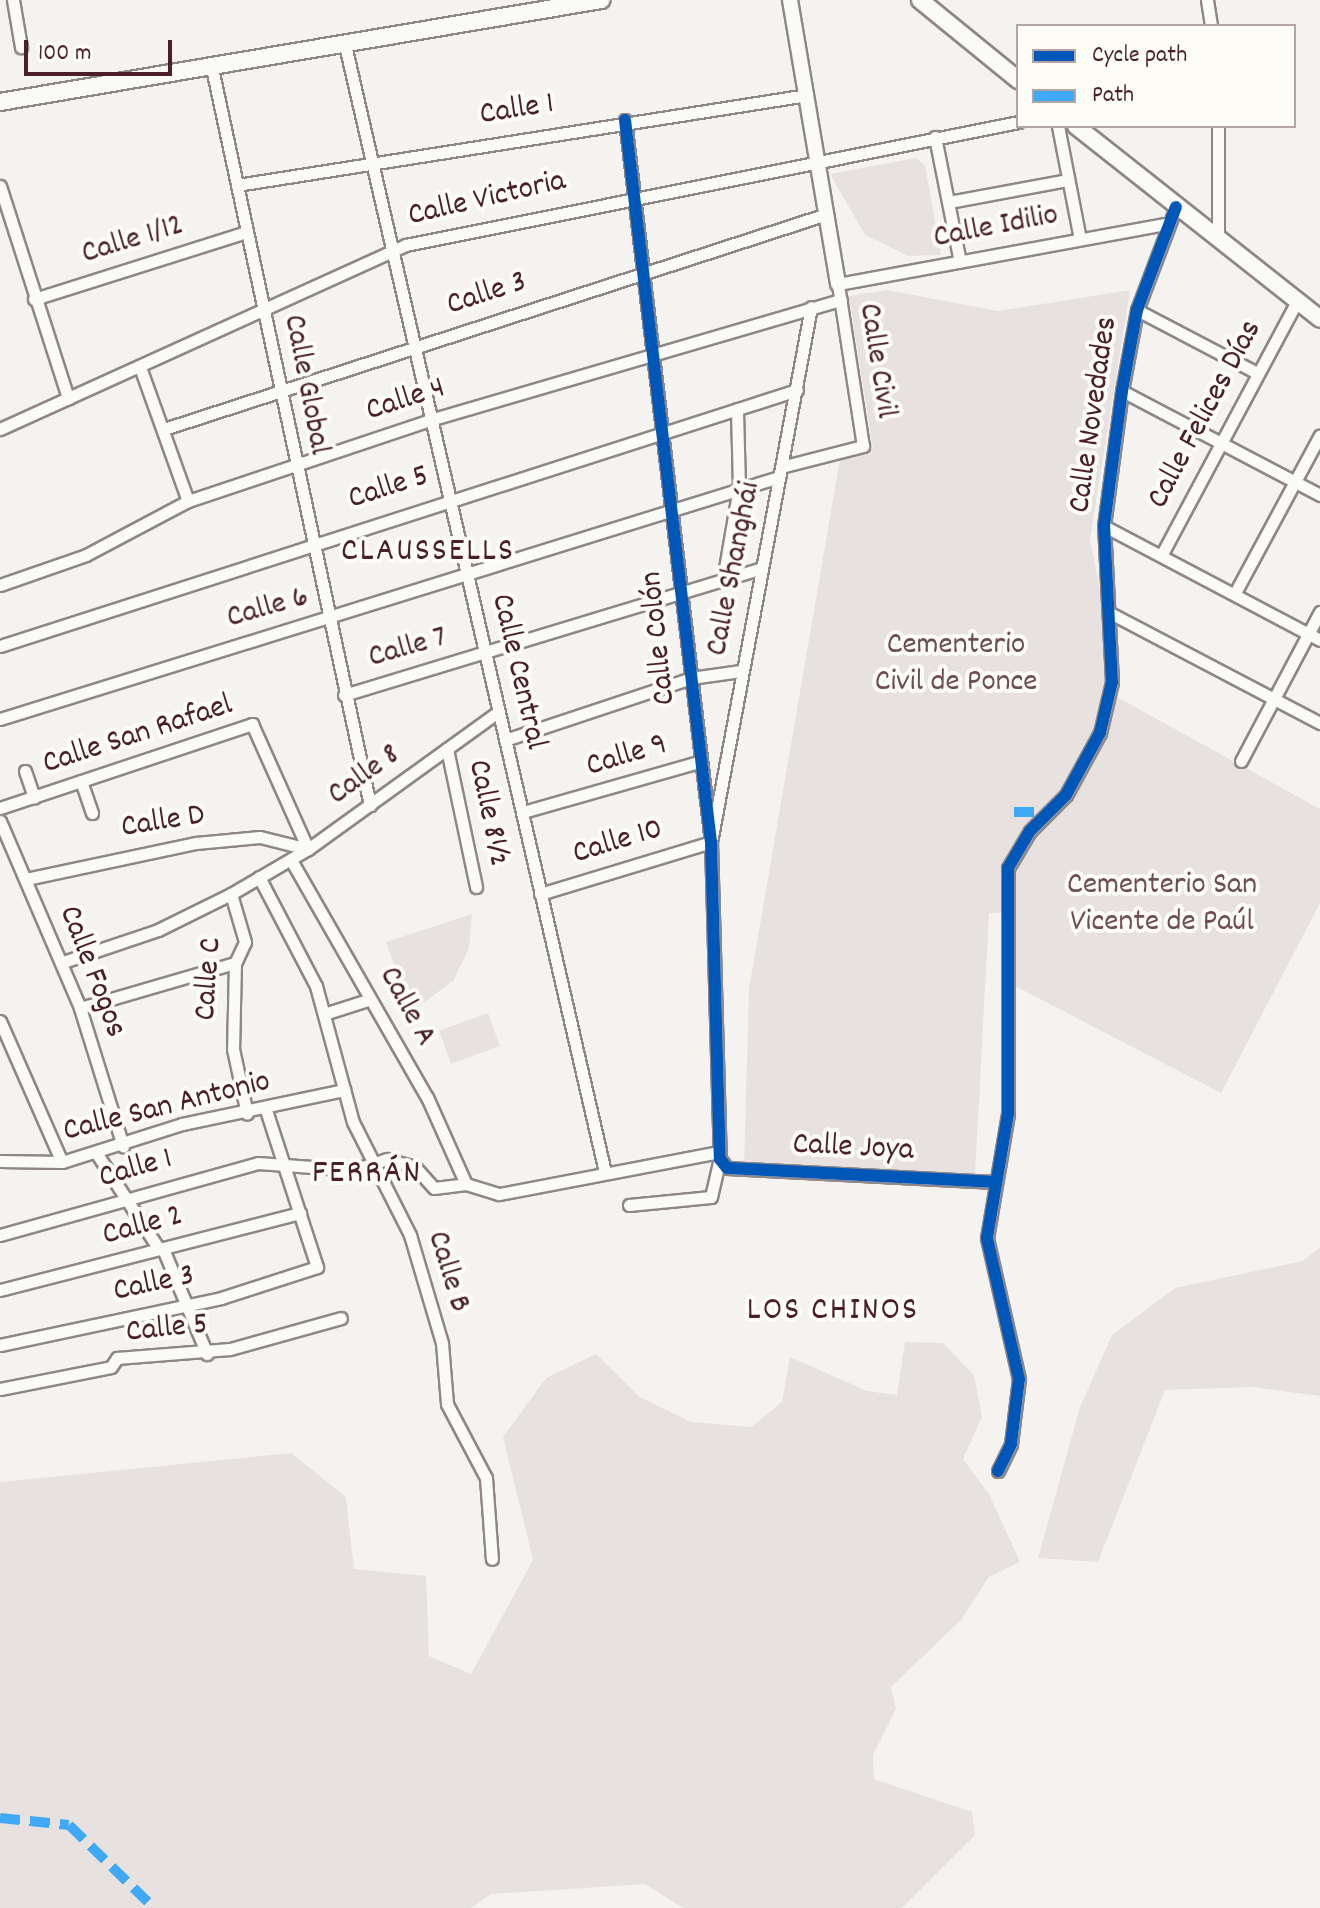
<!DOCTYPE html>
<meta charset="utf-8">
<style>
body{margin:0}
#map{position:relative;width:1320px;height:1908px;overflow:hidden;background:#f5f3f0;font-family:Dekko,sans-serif}
div>[style]{position:absolute}
[style*='--x']{left:calc(var(--x)*1px);top:calc(var(--y)*1px);width:calc(var(--w)*1px);rotate:calc(var(--a)*1deg)}
.built>*{inset:0;background:#e7e2df}
.green>*{inset:0;background:#e7e2e0;transform-origin:0 0}
.roads{filter:drop-shadow(2px 0 #8f8687) drop-shadow(-2px 0 #8f8687) drop-shadow(0 2px #8f8687) drop-shadow(0 -2px #8f8687)}
.street>*{height:11px;margin:-5.5px;padding:0 5.5px;transform-origin:5.5px;border-radius:5.5px;background:#fafaf8}
.secondary>*{height:14px;margin:-7px;padding:0 7px;transform-origin:7px;border-radius:7px;background:#fafaf8}
.primary>*{height:16px;margin:-8px;padding:0 8px;transform-origin:8px;border-radius:8px;background:#fafaf8}
.quiet>*{height:10px;margin-top:-5px;transform-origin:0;background:repeating-linear-gradient(90deg,#3fa9f5 0 20px,transparent 0 30px)}
.cycleway>*{height:12px;margin:-6px;padding:0 6px;transform-origin:6px;border-radius:6px;background:#0057b8}
span{translate:-50% -50%;white-space:nowrap;text-align:center;line-height:1.15;-webkit-text-stroke:8px #fdfcf7;paint-order:stroke}
.street-label{font-size:32px;color:#4a1f2b}
.park-label{font-size:32px;color:#6e4c55}
.neighbourhood-label{font-size:34px;color:#4a1f2b;letter-spacing:2px}
.legend{position:absolute;left:1016px;top:24px;width:280px;height:104px;box-sizing:border-box;background:#fdfcf7;border:2px solid #b5a4a5;margin:0;padding:10px 14px;list-style:none;font-size:24px;color:#4a1f2b}
.legend li{display:flex;align-items:center;gap:16px;height:40px}
.legend b{width:40px;border:2px solid #b5a4a5}
.scale{position:absolute;left:24px;top:40px;width:148px;height:36px;box-sizing:border-box;border:4px solid #4a1f2b;border-top:0;padding-left:10px;font-size:24px;line-height:28px;white-space:nowrap;color:#4a1f2b;-webkit-text-stroke:6px #fdfcf7;paint-order:stroke}
</style>
<div id="map">
<div class="built">
<i style="clip-path:polygon(1320px 1247px,1320px 1396px,1252px 1387px,1165px 1390px,1098px 1562px,1038px 1558px,1080px 1407px,1112px 1335px,1175px 1288px,1303px 1261px)"></i>
</div>
<div class="green">
<i style="clip-path:polygon(916px 158px,925px 165px,941px 255px,908px 256px,865px 235px,830px 174px)"></i>
<i style="clip-path:polygon(887px 290px,998px 311px,1130px 290px,1090px 539px,1104px 609px,1106px 682px,1097px 723px,1066px 785px,1012px 847px,1004px 864px,1005px 913px,989px 913px,975px 1177px,744px 1166px,749px 989px,840px 459px,873px 449px,849px 296px)"></i>
<i style="clip-path:polygon(1117px 697px,1320px 809px,1320px 903px,1221px 1093px,1015px 986px,1013px 865px,1033px 833px,1067px 804px)"></i>
<i style="clip-path:polygon(472px 914px,469px 948px,453px 981px,411px 1012px,386px 942px)"></i>
<i style="left:488px;top:1013px;width:35px;height:52px;rotate:70deg"></i>
<i style="clip-path:polygon(905px 1342px,943px 1343px,974px 1375px,982px 1417px,963px 1459px,989px 1494px,1020px 1562px,989px 1577px,961px 1620px,891px 1687px,896px 1709px,873px 1755px,874px 1779px,972px 1812px,975px 1835px,902px 1908px,683px 1908px,645px 1884px,491px 1894px,471px 1908px,0 1908px,0 1482px,291px 1453px,346px 1497px,354px 1569px,426px 1576px,429px 1656px,471px 1674px,533px 1560px,503px 1437px,546px 1378px,596px 1354px,640px 1397px,691px 1422px,751px 1427px,782px 1402px,790px 1357px,867px 1391px,897px 1395px)"></i>
</div>
<div class="roads">
<div class="street">
<i style="--x:13;--y:0;--w:48;--a:80.3"></i>
<i style="--x:1207;--y:0;--w:26;--a:81"></i>
<i style="--x:345;--y:45;--w:1157;--a:77.01"></i>
<i style="--x:212;--y:68;--w:754;--a:77.9"></i>
<i style="--x:625;--y:120;--w:727;--a:83.21"></i>
<i style="--x:711;--y:842;--w:317;--a:88.4"></i>
<i style="--x:720;--y:1159;--w:11;--a:52"></i>
<i style="--x:727;--y:1168;--w:268;--a:3"></i>
<i style="--x:1058;--y:126;--w:115;--a:79"></i>
<i style="--x:1218;--y:126;--w:114;--a:90"></i>
<i style="--x:935;--y:137;--w:127;--a:78.7"></i>
<i style="--x:237;--y:185;--w:577;--a:-8.97"></i>
<i style="--x:0;--y:186;--w:223;--a:72.2"></i>
<i style="--x:949;--y:202;--w:121;--a:-10.5"></i>
<i style="--x:34;--y:299;--w:223;--a:-17.5"></i>
<i style="--x:1137;--y:310;--w:136;--a:27.7"></i>
<i style="--x:140;--y:367;--w:142;--a:70.3"></i>
<i style="--x:1122;--y:391;--w:224;--a:27.7"></i>
<i style="--x:0;--y:429;--w:446;--a:-24.4"></i>
<i style="--x:406;--y:245;--w:624;--a:-11.36"></i>
<i style="--x:164;--y:429;--w:697;--a:-17.97"></i>
<i style="--x:781;--y:467;--w:85;--a:-14.4"></i>
<i style="--x:863;--y:446;--w:164;--a:-98.8"></i>
<i style="--x:838;--y:284;--w:331;--a:-10.4"></i>
<i style="--x:1104;--y:526;--w:244;--a:27.8"></i>
<i style="--x:1162;--y:554;--w:287;--a:-61.9"></i>
<i style="--x:724;--y:574;--w:88;--a:-80.2"></i>
<i style="--x:739;--y:487;--w:78;--a:-91.5"></i>
<i style="--x:0;--y:585;--w:91;--a:-19.2"></i>
<i style="--x:86;--y:555;--w:115;--a:-27.9"></i>
<i style="--x:188;--y:501;--w:255;--a:-18.5"></i>
<i style="--x:430;--y:420;--w:428;--a:-16.3"></i>
<i style="--x:1235;--y:593;--w:179;--a:-61.7"></i>
<i style="--x:1112;--y:614;--w:235;--a:27.7"></i>
<i style="--x:0;--y:646;--w:837;--a:-17.81"></i>
<i style="--x:344;--y:695;--w:436;--a:-16.9"></i>
<i style="--x:0;--y:719;--w:816;--a:-17.26"></i>
<i style="--x:505;--y:740;--w:196;--a:-18.4"></i>
<i style="--x:691;--y:678;--w:50;--a:-8"></i>
<i style="--x:447;--y:749;--w:141;--a:78.1"></i>
<i style="--x:1241;--y:761;--w:169;--a:-62.1"></i>
<i style="--x:25;--y:771;--w:28;--a:71"></i>
<i style="--x:81;--y:781;--w:34;--a:71"></i>
<i style="--x:0;--y:808;--w:266;--a:-18.4"></i>
<i style="--x:252;--y:724;--w:137;--a:65.9"></i>
<i style="--x:523;--y:812;--w:183;--a:-15.9"></i>
<i style="--x:0;--y:821;--w:203;--a:66.8"></i>
<i style="--x:80;--y:1008;--w:145;--a:72.7"></i>
<i style="--x:291;--y:860;--w:273;--a:60.2"></i>
<i style="--x:427;--y:1097;--w:95;--a:65.9"></i>
<i style="--x:259;--y:877;--w:123;--a:62.4"></i>
<i style="--x:316;--y:986;--w:141;--a:74.8"></i>
<i style="--x:353;--y:1122;--w:127;--a:63.2"></i>
<i style="--x:410;--y:1235;--w:113;--a:73.5"></i>
<i style="--x:442;--y:1343;--w:61;--a:85.3"></i>
<i style="--x:447;--y:1404;--w:84;--a:62.2"></i>
<i style="--x:486;--y:1478;--w:81;--a:85.8"></i>
<i style="--x:26;--y:879;--w:174;--a:-12"></i>
<i style="--x:196;--y:843;--w:64;--a:-5.4"></i>
<i style="--x:260;--y:837;--w:49;--a:14"></i>
<i style="--x:231;--y:894;--w:50;--a:73.7"></i>
<i style="--x:245;--y:942;--w:23;--a:115"></i>
<i style="--x:235;--y:963;--w:86;--a:91.3"></i>
<i style="--x:233;--y:1049;--w:66;--a:77.8"></i>
<i style="--x:540;--y:894;--w:179;--a:-16.9"></i>
<i style="--x:711;--y:842;--w:544;--a:-79.41"></i>
<i style="--x:63;--y:962;--w:100;--a:-18.6"></i>
<i style="--x:158;--y:930;--w:81;--a:-26.3"></i>
<i style="--x:231;--y:894;--w:89;--a:-30.3"></i>
<i style="--x:308;--y:849;--w:234;--a:-35.8"></i>
<i style="--x:80;--y:1008;--w:161;--a:-16.2"></i>
<i style="--x:324;--y:1014;--w:46;--a:-17.7"></i>
<i style="--x:0;--y:1021;--w:154;--a:66.3"></i>
<i style="--x:97;--y:1154;--w:113;--a:56.9"></i>
<i style="--x:0;--y:1161;--w:62;--a:0.9"></i>
<i style="--x:62;--y:1162;--w:126;--a:-17.6"></i>
<i style="--x:182;--y:1124;--w:166;--a:-11.9"></i>
<i style="--x:629;--y:1205;--w:82;--a:-5.6"></i>
<i style="--x:711;--y:1197;--w:39;--a:-77"></i>
<i style="--x:0;--y:1235;--w:268;--a:-15.6"></i>
<i style="--x:258;--y:1163;--w:95;--a:4.2"></i>
<i style="--x:353;--y:1170;--w:36;--a:-18"></i>
<i style="--x:387;--y:1159;--w:29;--a:16"></i>
<i style="--x:415;--y:1167;--w:28;--a:48"></i>
<i style="--x:434;--y:1188;--w:32;--a:-7"></i>
<i style="--x:466;--y:1184;--w:34;--a:17"></i>
<i style="--x:499;--y:1194;--w:224;--a:-10.8"></i>
<i style="--x:163;--y:1249;--w:114;--a:67.3"></i>
<i style="--x:0;--y:1290;--w:310;--a:-14.4"></i>
<i style="--x:0;--y:1345;--w:226;--a:-12"></i>
<i style="--x:221;--y:1298;--w:101;--a:-17.9"></i>
<i style="--x:317;--y:1267;--w:165;--a:-108"></i>
<i style="--x:0;--y:1389;--w:113;--a:-11.2"></i>
<i style="--x:111;--y:1367;--w:11;--a:-56"></i>
<i style="--x:117;--y:1358;--w:113;--a:-4.6"></i>
<i style="--x:230;--y:1349;--w:115;--a:-15.6"></i>
<i style="--x:998;--y:1471;--w:30;--a:-64"></i>
<i style="--x:1011;--y:1444;--w:65;--a:-83"></i>
<i style="--x:1019;--y:1379;--w:145;--a:-102.8"></i>
<i style="--x:987;--y:1238;--w:126;--a:-80.4"></i>
<i style="--x:1008;--y:1114;--w:246;--a:-90"></i>
<i style="--x:1008;--y:868;--w:43;--a:-59.3"></i>
<i style="--x:1030;--y:831;--w:51;--a:-45"></i>
<i style="--x:1066;--y:795;--w:71;--a:-61.3"></i>
<i style="--x:1100;--y:733;--w:52;--a:-76.8"></i>
<i style="--x:1112;--y:682;--w:156;--a:-92.9"></i>
<i style="--x:1104;--y:526;--w:136;--a:-82.4"></i>
<i style="--x:1122;--y:391;--w:82;--a:-79.5"></i>
<i style="--x:1137;--y:310;--w:110;--a:-69.3"></i>
</div>
<div class="secondary">
<i style="--x:790;--y:0;--w:288;--a:80.4"></i>
</div>
<div class="primary">
<i style="--x:920;--y:0;--w:127;--a:39.2"></i>
<i style="--x:0;--y:102;--w:610;--a:-9.63"></i>
<i style="--x:1076;--y:126;--w:311;--a:38.3"></i>
</div>
</div>
<div class="quiet">
<i style="--x:1014;--y:812;--w:34;--a:0"></i>
<i style="--x:0;--y:1818;--w:69;--a:5.8"></i>
<i style="--x:69;--y:1825;--w:119;--a:44.3"></i>
</div>
<div class="cycleway">
<i style="--x:625;--y:120;--w:727;--a:83.21"></i>
<i style="--x:711;--y:842;--w:317;--a:88.4"></i>
<i style="--x:720;--y:1159;--w:11;--a:52"></i>
<i style="--x:727;--y:1168;--w:268;--a:3"></i>
<i style="--x:998;--y:1471;--w:30;--a:-64"></i>
<i style="--x:1011;--y:1444;--w:65;--a:-83"></i>
<i style="--x:1019;--y:1379;--w:145;--a:-102.8"></i>
<i style="--x:987;--y:1238;--w:126;--a:-80.4"></i>
<i style="--x:1008;--y:1114;--w:246;--a:-90"></i>
<i style="--x:1008;--y:868;--w:43;--a:-59.3"></i>
<i style="--x:1030;--y:831;--w:51;--a:-45"></i>
<i style="--x:1066;--y:795;--w:71;--a:-61.3"></i>
<i style="--x:1100;--y:733;--w:52;--a:-76.8"></i>
<i style="--x:1112;--y:682;--w:156;--a:-92.9"></i>
<i style="--x:1104;--y:526;--w:136;--a:-82.4"></i>
<i style="--x:1122;--y:391;--w:82;--a:-79.5"></i>
<i style="--x:1137;--y:310;--w:110;--a:-69.3"></i>
</div>
<div class="street-label">
<span style="left:517px;top:111px;rotate:-9deg">Calle 1</span>
<span style="left:487px;top:200px;rotate:-13deg">Calle Victoria</span>
<span style="left:996px;top:228px;rotate:-11deg">Calle Idilio</span>
<span style="left:133px;top:241px;rotate:-17deg">Calle 1/12</span>
<span style="left:487px;top:295px;rotate:-18deg">Calle 3</span>
<span style="left:876px;top:361px;rotate:81deg">Calle Civil</span>
<span style="left:305px;top:385px;rotate:79deg">Calle Global</span>
<span style="left:406px;top:401px;rotate:-18deg">Calle 4</span>
<span style="left:1095px;top:415px;rotate:-82deg">Calle Novedades</span>
<span style="left:1206px;top:415px;rotate:-62deg">Calle Felices Días</span>
<span style="left:389px;top:489px;rotate:-18deg">Calle 5</span>
<span style="left:735px;top:569px;rotate:-79deg">Calle Shanghái</span>
<span style="left:268px;top:609px;rotate:-16deg">Calle 6</span>
<span style="left:660px;top:638px;rotate:-96deg">Calle Colón</span>
<span style="left:408px;top:649px;rotate:-16deg">Calle 7</span>
<span style="left:517px;top:672px;rotate:77deg">Calle Central</span>
<span style="left:138px;top:736px;rotate:-18deg">Calle San Rafael</span>
<span style="left:627px;top:757px;rotate:-17deg">Calle 9</span>
<span style="left:365px;top:776px;rotate:-36deg">Calle 8</span>
<span style="left:487px;top:813px;rotate:78deg">Calle 8½</span>
<span style="left:163px;top:823px;rotate:-9deg">Calle D</span>
<span style="left:618px;top:843px;rotate:-17deg">Calle 10</span>
<span style="left:91px;top:972px;rotate:69deg">Calle Fogos</span>
<span style="left:210px;top:979px;rotate:-86deg">Calle C</span>
<span style="left:406px;top:1007px;rotate:61deg">Calle A</span>
<span style="left:167px;top:1108px;rotate:-14deg">Calle San Antonio</span>
<span style="left:853px;top:1149px;rotate:3deg">Calle Joya</span>
<span style="left:136px;top:1170px;rotate:-16deg">Calle 1</span>
<span style="left:143px;top:1227px;rotate:-15deg">Calle 2</span>
<span style="left:447px;top:1272px;rotate:73deg">Calle B</span>
<span style="left:154px;top:1285px;rotate:-12deg">Calle 3</span>
<span style="left:167px;top:1330px;rotate:-6deg">Calle 5</span>
</div>
<div class="park-label">
<span style="left:956px;top:665px">Cementerio<br>Civil de Ponce</span>
<span style="left:1162px;top:905px">Cementerio San<br>Vicente de Paúl</span>
</div>
<div class="neighbourhood-label">
<span style="left:428px;top:553px">CLAUSSELLS</span>
<span style="left:367px;top:1175px">FERRÁN</span>
<span style="left:833px;top:1312px">LOS CHINOS</span>
</div>
<ul class="legend">
<li><b style="height:10px;background:#0057b8"></b>Cycle path</li>
<li><b style="height:10px;background:#3fa9f5"></b>Path</li>
</ul>
<div class="scale">100 m</div>
</div>
